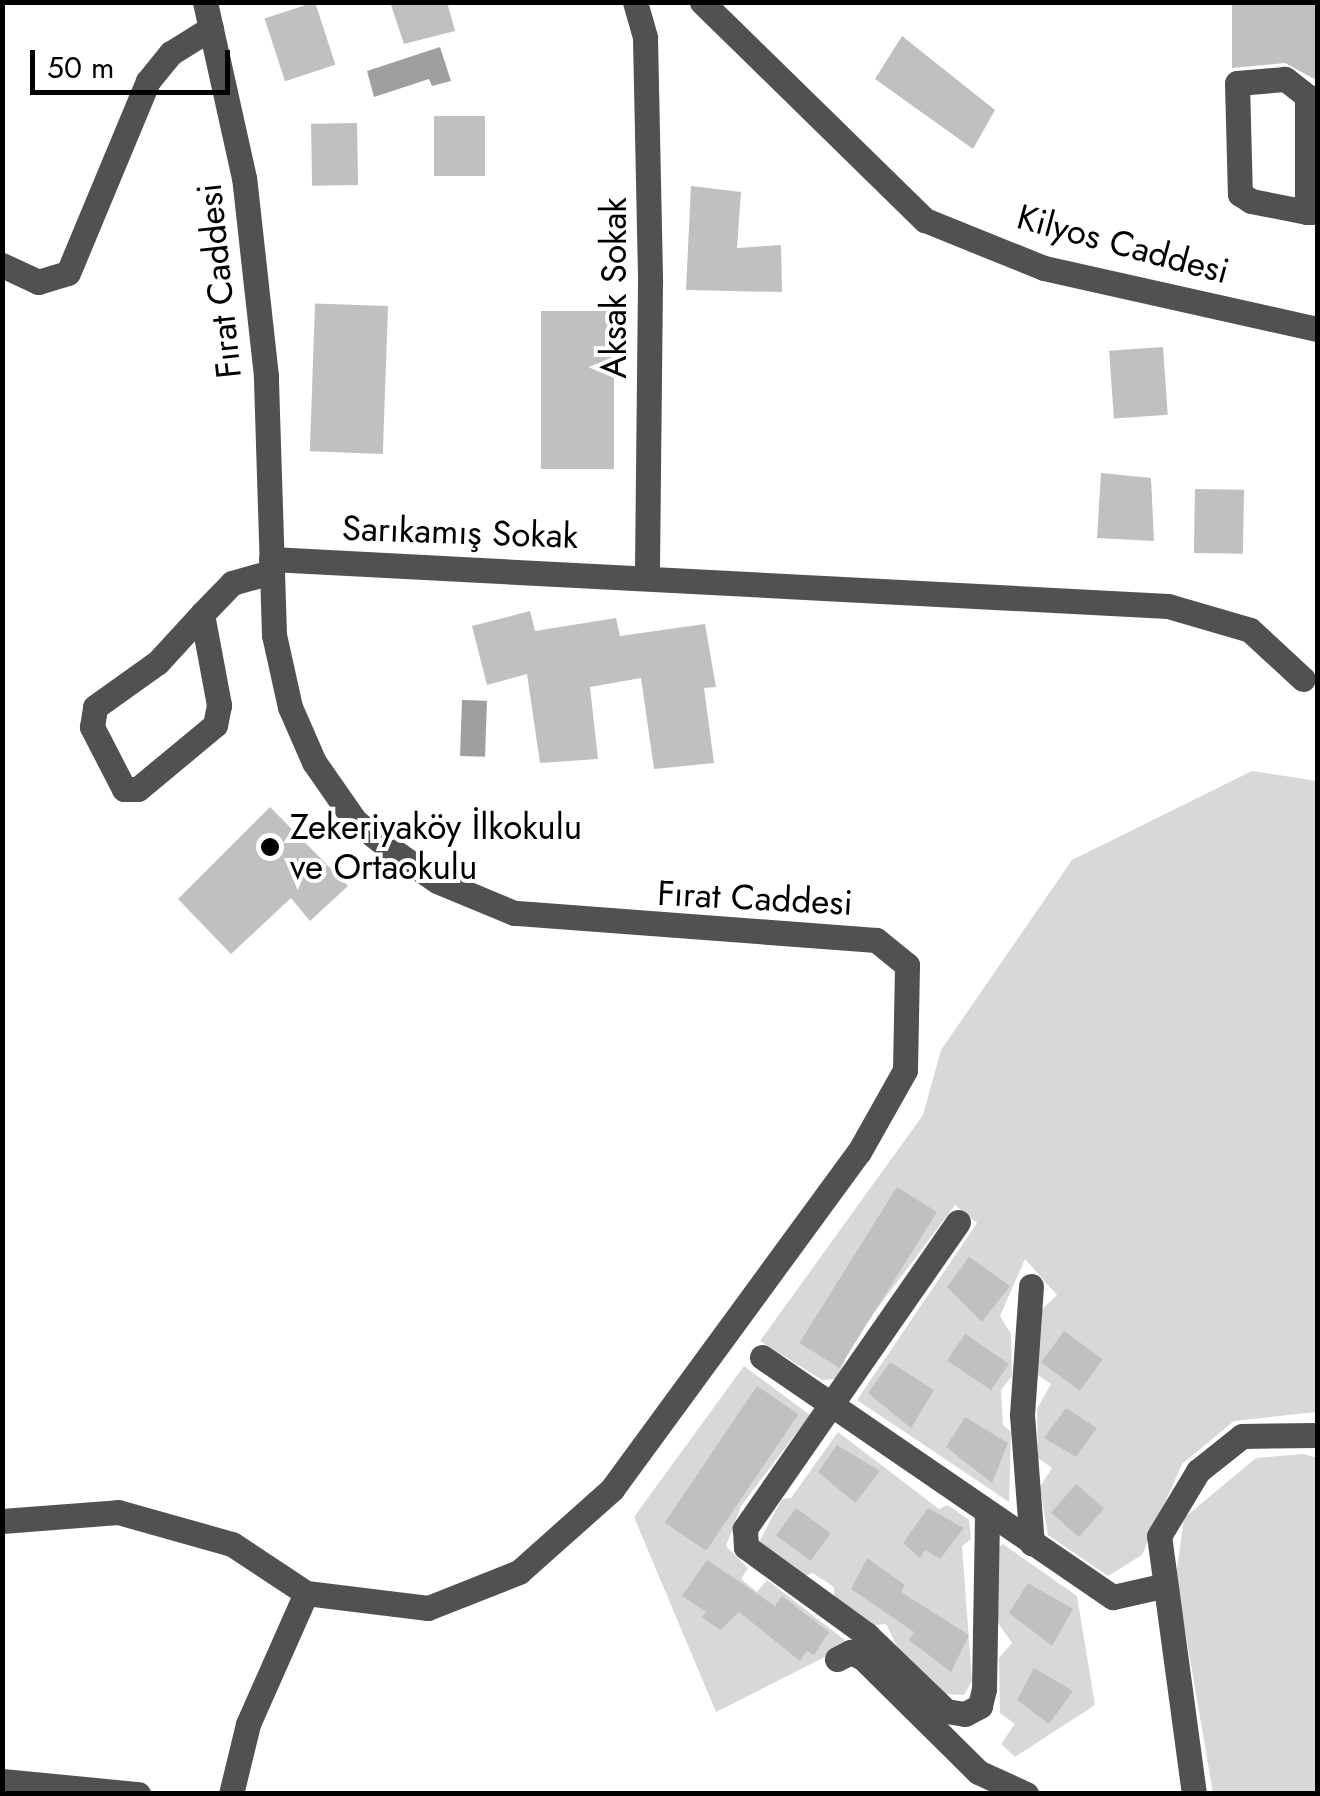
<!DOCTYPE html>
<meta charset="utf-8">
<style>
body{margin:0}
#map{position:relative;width:1320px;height:1796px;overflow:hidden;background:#fff;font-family:Jost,sans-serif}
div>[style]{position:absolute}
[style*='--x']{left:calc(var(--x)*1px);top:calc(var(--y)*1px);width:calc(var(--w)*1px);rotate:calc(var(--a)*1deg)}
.green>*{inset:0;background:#d8d8d8}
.water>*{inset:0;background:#9f9f9f;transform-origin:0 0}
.building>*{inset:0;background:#c0c0c0;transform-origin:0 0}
.minor>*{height:25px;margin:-12.5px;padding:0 12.5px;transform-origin:12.5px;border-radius:12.5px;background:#515151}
.dots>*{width:28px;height:28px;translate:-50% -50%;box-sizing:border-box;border:5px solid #fff;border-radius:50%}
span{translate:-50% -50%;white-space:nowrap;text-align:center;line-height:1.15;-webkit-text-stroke:8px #fff;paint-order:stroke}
.street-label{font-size:35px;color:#000}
.poi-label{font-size:35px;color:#000}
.left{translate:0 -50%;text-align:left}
.frame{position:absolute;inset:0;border:5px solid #000;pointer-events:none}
.scale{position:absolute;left:30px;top:50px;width:200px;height:45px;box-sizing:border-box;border:5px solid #000;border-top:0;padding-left:12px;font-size:30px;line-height:35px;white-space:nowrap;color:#000;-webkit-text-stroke:8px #fff;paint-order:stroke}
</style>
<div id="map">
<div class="green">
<i style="clip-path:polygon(1252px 771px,1317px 781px,1317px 1412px,1234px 1421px,1182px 1464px,1142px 1555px,1108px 1576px,1048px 1535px,1040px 1487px,1052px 1468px,1038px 1458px,1037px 1409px,1051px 1384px,1032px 1371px,1035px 1316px,1057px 1295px,1025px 1259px,1000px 1316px,1011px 1334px,1012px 1376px,1001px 1390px,1003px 1425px,1011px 1432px,1009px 1502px,857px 1400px,977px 1223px,955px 1205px,856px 1337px,836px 1379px,822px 1380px,760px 1341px,923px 1115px,941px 1050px,1072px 860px)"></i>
<i style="clip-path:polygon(744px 1366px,810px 1415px,741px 1506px,726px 1546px,748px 1568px,741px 1579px,757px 1592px,767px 1580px,850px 1644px,716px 1712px,634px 1517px)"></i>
<i style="clip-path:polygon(838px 1432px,939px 1509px,948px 1505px,969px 1520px,971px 1539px,962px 1546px,972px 1681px,964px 1695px,946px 1694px,899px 1650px,886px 1624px,873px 1625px,834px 1597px,834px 1587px,813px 1573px,804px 1576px,759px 1542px,782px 1499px,791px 1498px)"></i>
<i style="clip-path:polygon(1304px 1454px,1317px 1458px,1317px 1793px,1213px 1793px,1176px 1577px,1184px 1518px,1256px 1458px)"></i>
<i style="clip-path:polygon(1003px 1544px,1077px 1596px,1095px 1705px,1015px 1757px,1001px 1744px,1015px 1724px,1000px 1713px,999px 1658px,1012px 1643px,998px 1623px,996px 1550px)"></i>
</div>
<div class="water">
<i style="clip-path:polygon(440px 47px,451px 81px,432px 86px,429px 79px,374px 97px,367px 71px)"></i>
<i style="left:462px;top:700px;width:25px;height:56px;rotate:2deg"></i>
</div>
<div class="building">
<i style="left:315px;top:2px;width:66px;height:53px;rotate:72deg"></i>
<i style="clip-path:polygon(390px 2px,447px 2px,455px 31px,404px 44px)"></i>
<i style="clip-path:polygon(1232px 2px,1318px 2px,1318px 81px,1285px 63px,1232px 68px)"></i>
<i style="clip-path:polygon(902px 36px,995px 110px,973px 149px,875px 79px)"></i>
<i style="left:434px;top:116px;width:51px;height:60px"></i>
<i style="left:357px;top:123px;width:62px;height:46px;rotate:89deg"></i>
<i style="clip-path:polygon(691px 186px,741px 192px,737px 248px,781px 245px,782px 292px,686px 290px)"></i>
<i style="left:388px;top:306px;width:148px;height:73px;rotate:92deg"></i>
<i style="left:614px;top:311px;width:158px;height:73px;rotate:90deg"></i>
<i style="left:1163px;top:347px;width:68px;height:54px;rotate:86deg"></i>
<i style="clip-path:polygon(1101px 473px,1151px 478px,1154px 541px,1097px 538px)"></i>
<i style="left:1195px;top:489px;width:49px;height:64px;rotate:1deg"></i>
<i style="clip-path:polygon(530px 611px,535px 631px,616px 618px,620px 636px,705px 624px,716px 687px,704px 688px,714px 763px,654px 769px,641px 678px,590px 687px,598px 759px,540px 763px,527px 674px,487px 685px,472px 626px)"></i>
<i style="clip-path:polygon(270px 807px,348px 886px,310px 921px,291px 898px,231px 954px,178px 899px)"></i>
<i style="left:897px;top:1187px;width:47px;height:184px;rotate:32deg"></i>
<i style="clip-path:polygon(969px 1257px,1010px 1286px,982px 1322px,947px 1287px)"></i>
<i style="left:1064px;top:1331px;width:48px;height:39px;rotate:36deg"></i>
<i style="left:965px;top:1334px;width:53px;height:32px;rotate:34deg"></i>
<i style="clip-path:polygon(890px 1362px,934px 1390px,911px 1428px,868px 1393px)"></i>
<i style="left:757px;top:1386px;width:50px;height:165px;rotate:34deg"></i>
<i style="clip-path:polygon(1066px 1408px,1097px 1428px,1076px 1457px,1044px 1438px)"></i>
<i style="clip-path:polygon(965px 1417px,1008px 1443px,992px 1483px,946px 1447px)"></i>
<i style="clip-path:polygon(837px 1445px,880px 1471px,855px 1503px,818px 1472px)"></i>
<i style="left:1076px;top:1484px;width:37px;height:38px;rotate:41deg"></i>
<i style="left:796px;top:1508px;width:43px;height:34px;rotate:36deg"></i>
<i style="clip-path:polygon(928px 1508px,964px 1528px,940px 1559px,925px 1550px,920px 1558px,903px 1543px)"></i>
<i style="clip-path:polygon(867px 1558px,905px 1585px,901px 1592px,969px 1635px,951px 1672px,909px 1640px,914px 1632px,851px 1589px)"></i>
<i style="clip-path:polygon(707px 1560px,775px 1606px,782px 1596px,829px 1632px,814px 1655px,807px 1651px,800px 1661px,739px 1612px,720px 1630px,702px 1617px,706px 1612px,682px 1596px)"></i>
<i style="clip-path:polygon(1028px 1583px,1073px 1609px,1052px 1646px,1009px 1613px)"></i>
<i style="clip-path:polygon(1034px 1668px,1073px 1691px,1049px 1724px,1017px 1700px)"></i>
</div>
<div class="minor">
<i style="--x:635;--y:2;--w:37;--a:74"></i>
<i style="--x:645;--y:38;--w:244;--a:88.8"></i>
<i style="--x:650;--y:282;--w:292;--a:90.6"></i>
<i style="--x:702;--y:2;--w:312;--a:44.4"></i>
<i style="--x:925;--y:220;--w:128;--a:22"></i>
<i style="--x:1044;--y:268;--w:281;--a:12.6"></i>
<i style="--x:1307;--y:212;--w:116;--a:-90"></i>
<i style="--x:1307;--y:96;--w:28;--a:-142"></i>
<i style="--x:1285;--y:79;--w:48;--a:175.2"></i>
<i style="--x:1237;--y:83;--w:111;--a:88.5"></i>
<i style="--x:1240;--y:194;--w:13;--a:32"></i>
<i style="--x:1251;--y:201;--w:57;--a:11.1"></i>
<i style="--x:1307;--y:212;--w:11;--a:0"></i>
<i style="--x:2;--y:265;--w:40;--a:25"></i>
<i style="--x:38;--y:282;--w:31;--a:-17"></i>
<i style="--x:68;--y:273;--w:208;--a:-67.4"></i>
<i style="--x:148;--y:81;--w:36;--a:-51"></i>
<i style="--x:171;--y:53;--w:47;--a:-32"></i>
<i style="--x:271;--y:559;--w:898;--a:3"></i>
<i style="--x:1168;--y:606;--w:85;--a:16.3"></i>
<i style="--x:1250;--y:630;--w:72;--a:42.8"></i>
<i style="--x:202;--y:614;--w:93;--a:79.4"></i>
<i style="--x:219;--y:705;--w:20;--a:101"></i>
<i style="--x:215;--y:725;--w:100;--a:140.3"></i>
<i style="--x:138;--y:789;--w:14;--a:180"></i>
<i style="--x:124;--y:789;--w:70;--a:-117.3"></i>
<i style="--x:92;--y:727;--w:20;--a:-81"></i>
<i style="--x:95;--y:707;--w:77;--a:-35.5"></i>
<i style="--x:158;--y:662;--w:65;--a:-47.5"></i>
<i style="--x:202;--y:614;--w:43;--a:-45.9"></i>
<i style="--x:232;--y:583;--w:41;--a:-15.8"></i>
<i style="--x:958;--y:1222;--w:374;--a:124.8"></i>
<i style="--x:745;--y:1529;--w:18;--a:87"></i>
<i style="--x:746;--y:1547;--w:150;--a:36"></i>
<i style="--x:867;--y:1635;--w:110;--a:43.9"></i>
<i style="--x:946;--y:1711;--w:19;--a:9"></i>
<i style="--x:965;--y:1714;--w:17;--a:-28"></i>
<i style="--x:980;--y:1706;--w:17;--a:-77"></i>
<i style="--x:984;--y:1689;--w:175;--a:-89"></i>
<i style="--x:1031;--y:1286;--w:129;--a:94"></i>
<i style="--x:1022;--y:1415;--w:129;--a:85.6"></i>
<i style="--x:762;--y:1357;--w:425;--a:34.4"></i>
<i style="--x:1113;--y:1597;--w:50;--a:-12.7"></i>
<i style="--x:2;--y:1521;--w:116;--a:-4.4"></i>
<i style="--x:118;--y:1512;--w:118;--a:15.7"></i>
<i style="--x:232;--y:1544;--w:89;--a:33.5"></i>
<i style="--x:306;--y:1593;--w:123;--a:7"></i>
<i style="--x:428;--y:1608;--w:98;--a:-21.6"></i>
<i style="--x:519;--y:1572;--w:125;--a:-41.7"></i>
<i style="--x:612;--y:1489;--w:418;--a:-53.8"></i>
<i style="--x:859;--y:1152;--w:94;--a:-60.7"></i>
<i style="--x:905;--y:1070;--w:105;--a:-88.9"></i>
<i style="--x:907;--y:965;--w:40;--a:-141"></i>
<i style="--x:876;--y:940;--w:363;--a:-175.7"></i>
<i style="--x:514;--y:913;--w:83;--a:-157.4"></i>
<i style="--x:437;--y:881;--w:55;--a:-145.4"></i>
<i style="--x:392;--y:850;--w:47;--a:-141.9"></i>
<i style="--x:355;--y:821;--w:72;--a:-124.8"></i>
<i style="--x:314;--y:762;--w:60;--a:-113.6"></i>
<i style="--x:290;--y:707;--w:74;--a:-102.5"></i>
<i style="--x:274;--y:635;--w:259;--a:-91.8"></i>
<i style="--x:266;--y:376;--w:199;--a:-96.3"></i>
<i style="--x:244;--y:178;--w:180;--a:-102.5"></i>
<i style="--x:837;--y:1659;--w:16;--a:-27"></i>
<i style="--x:851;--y:1652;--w:13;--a:27"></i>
<i style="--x:863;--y:1658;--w:162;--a:44.7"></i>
<i style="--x:978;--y:1772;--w:53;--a:24.6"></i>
<i style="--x:2;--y:1781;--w:137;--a:5.5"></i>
<i style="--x:231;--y:1794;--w:72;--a:-76.3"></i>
<i style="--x:248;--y:1724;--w:143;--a:-66.1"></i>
<i style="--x:1194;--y:1794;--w:260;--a:-97.7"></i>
<i style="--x:1159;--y:1536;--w:76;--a:-59"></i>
<i style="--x:1198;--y:1471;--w:56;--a:-38.5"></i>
<i style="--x:1242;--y:1436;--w:76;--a:-0.8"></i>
</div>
<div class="dots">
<i style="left:270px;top:847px;background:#000"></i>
</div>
<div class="street-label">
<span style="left:1123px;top:244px;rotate:15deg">Kilyos Caddesi</span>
<span style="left:219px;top:281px;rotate:-96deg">Fırat Caddesi</span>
<span style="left:614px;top:288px;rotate:-90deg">Aksak Sokak</span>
<span style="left:460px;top:532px;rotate:2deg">Sarıkamış Sokak</span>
<span style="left:755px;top:898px;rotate:3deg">Fırat Caddesi</span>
</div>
<div class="poi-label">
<span class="left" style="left:290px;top:847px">Zekeriyaköy İlkokulu<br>ve Ortaokulu</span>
</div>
<div class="frame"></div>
<div class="scale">50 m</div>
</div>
